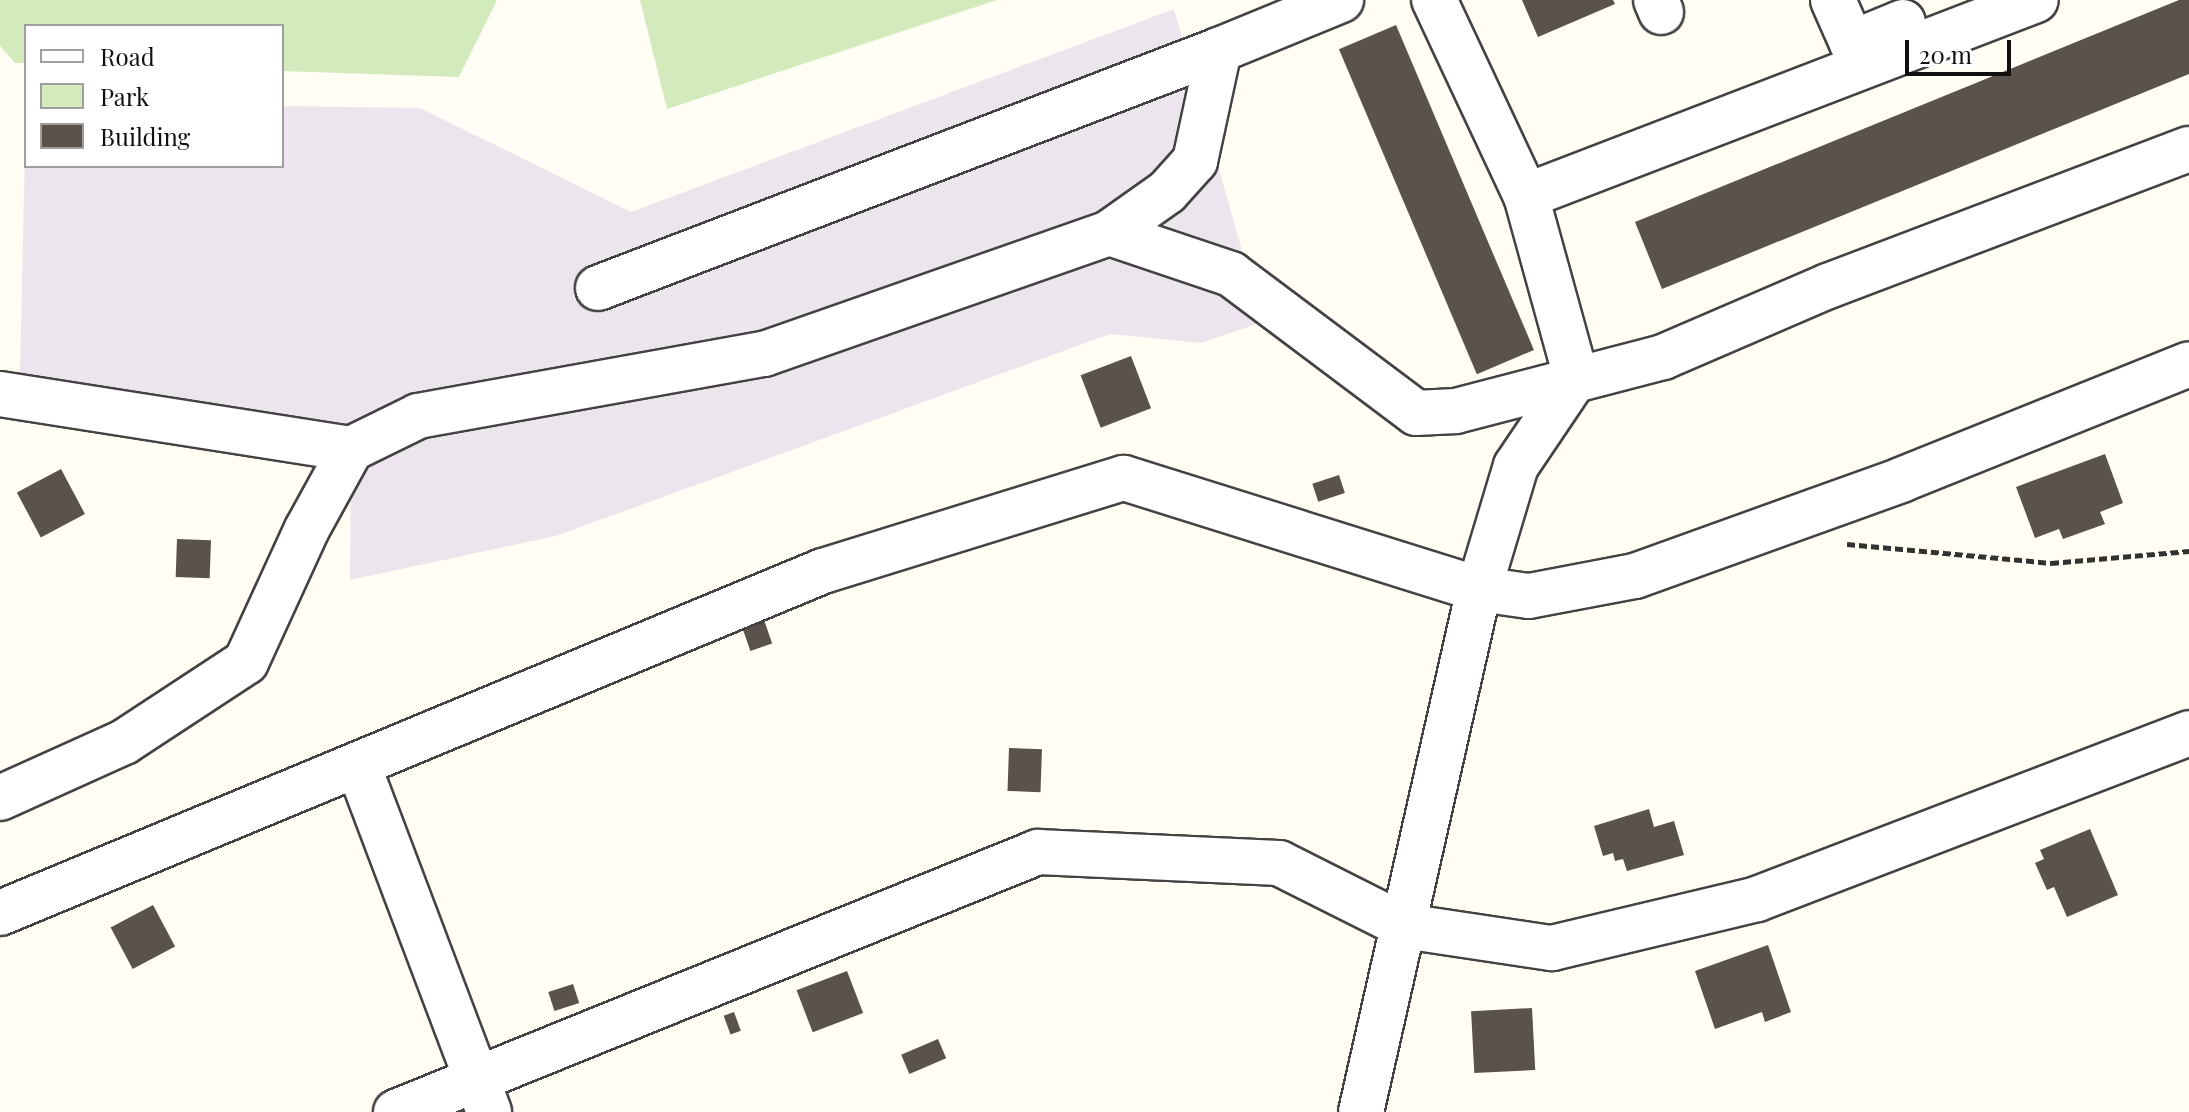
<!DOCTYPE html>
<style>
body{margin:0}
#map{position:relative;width:2189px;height:1112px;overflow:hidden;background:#fffdf4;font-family:"Playfair Display",serif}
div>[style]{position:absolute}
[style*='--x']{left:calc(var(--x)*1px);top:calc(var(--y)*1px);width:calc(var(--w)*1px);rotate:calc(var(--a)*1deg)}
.industrial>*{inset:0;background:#ede5ee}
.green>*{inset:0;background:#d3eabd}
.building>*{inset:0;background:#59524d;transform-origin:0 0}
.path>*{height:5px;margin-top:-2.5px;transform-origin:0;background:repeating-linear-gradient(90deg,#323232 0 8px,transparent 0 12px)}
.roads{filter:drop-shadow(2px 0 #434343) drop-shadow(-2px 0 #434343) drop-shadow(0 2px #434343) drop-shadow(0 -2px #434343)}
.minor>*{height:44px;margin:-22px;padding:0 22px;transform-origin:22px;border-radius:22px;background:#fff}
span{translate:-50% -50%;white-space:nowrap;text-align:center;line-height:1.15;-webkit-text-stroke:8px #fff;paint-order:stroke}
.legend{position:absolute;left:24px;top:24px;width:260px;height:144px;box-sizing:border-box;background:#fff;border:2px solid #9f9f9f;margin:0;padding:10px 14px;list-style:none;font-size:24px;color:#101010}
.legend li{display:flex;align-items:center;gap:16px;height:40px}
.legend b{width:40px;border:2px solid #9f9f9f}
.scale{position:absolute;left:1905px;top:40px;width:106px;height:36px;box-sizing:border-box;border:4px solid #101010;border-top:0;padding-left:10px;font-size:24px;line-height:28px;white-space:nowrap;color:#101010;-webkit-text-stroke:6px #fff;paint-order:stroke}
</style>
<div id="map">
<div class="industrial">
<i style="clip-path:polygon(1174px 9px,1262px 322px,1201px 343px,1110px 334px,556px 536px,350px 580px,351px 449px,322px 422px,20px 373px,26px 103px,26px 166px,282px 166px,282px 106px,420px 108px,631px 212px)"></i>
</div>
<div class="green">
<i style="clip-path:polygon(0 0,497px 0,459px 77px,282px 71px,282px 26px,26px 26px,26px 63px,15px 63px,0 46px)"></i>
<i style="clip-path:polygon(640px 0,997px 0,667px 109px)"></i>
</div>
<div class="building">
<i style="clip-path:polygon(1522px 0,1613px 0,1615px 4px,1538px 37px)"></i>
<i style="clip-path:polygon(2179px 0,2189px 0,2189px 74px,1662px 289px,1635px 222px)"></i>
<i style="left:1396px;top:25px;width:353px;height:62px;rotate:67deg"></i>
<i style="left:1131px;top:356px;width:56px;height:54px;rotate:69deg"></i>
<i style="clip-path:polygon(2105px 454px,2123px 503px,2100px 512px,2105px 524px,2063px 539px,2059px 529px,2035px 538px,2016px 487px)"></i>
<i style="left:61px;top:469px;width:51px;height:50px;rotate:62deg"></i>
<i style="left:1339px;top:475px;width:19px;height:28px;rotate:72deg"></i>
<i style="left:177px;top:539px;width:34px;height:38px;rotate:2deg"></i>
<i style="left:763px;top:617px;width:28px;height:23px;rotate:71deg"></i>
<i style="left:1009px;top:748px;width:33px;height:43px;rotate:2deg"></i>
<i style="clip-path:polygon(1649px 809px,1654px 827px,1674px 821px,1684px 855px,1627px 871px,1623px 859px,1615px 861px,1613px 853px,1603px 856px,1594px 826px)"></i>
<i style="clip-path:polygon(2090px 829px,2118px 895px,2067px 917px,2054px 887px,2047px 890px,2035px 863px,2044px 859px,2040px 850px)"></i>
<i style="left:153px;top:905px;width:47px;height:48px;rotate:62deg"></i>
<i style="clip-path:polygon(1768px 945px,1791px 1012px,1765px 1022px,1762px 1012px,1715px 1029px,1695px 971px)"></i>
<i style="left:847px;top:971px;width:45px;height:54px;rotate:69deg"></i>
<i style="left:573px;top:984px;width:20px;height:26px;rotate:72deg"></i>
<i style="left:1532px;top:1008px;width:62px;height:61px;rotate:87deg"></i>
<i style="left:734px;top:1012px;width:20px;height:11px;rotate:70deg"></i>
<i style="left:938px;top:1039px;width:21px;height:40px;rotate:67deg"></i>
</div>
<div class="path">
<i style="--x:1847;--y:544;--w:205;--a:5.3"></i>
<i style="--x:2051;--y:563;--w:139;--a:-5"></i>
</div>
<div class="roads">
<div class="minor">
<i style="--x:1656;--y:0;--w:13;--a:67"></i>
<i style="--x:1833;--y:0;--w:47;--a:66.2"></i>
<i style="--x:1852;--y:43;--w:55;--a:-22.4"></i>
<i style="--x:1526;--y:196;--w:546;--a:-21.02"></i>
<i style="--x:1109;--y:233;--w:71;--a:-35.3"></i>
<i style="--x:1167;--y:192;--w:42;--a:-47.9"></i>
<i style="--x:1195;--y:161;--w:114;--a:-77.8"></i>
<i style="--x:1219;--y:50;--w:132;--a:-22.3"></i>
<i style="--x:598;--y:288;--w:665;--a:-20.97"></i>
<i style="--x:0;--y:394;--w:355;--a:8.9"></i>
<i style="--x:351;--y:449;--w:75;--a:-26.2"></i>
<i style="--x:418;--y:416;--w:352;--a:-10.2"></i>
<i style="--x:764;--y:354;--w:366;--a:-19.3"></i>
<i style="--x:1109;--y:233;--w:129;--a:18.6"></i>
<i style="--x:1231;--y:274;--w:231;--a:36.9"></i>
<i style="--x:1416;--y:413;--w:40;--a:-2.9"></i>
<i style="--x:1456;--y:411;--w:214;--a:-14.6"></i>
<i style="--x:1663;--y:357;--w:180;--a:-23.3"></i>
<i style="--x:1828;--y:286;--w:386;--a:-20.8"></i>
<i style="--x:358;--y:765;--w:371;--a:69.3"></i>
<i style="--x:0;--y:798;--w:136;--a:-24.3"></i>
<i style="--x:124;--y:742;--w:146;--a:-33.3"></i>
<i style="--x:246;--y:662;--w:146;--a:-65.4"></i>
<i style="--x:307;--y:529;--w:91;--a:-61.2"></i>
<i style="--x:0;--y:913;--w:891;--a:-22.57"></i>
<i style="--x:823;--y:571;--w:315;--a:-17.2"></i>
<i style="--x:1124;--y:478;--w:372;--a:17.4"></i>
<i style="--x:1479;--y:589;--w:50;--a:8"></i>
<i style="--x:1529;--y:596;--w:108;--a:-10.7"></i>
<i style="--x:1635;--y:576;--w:283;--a:-19.8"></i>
<i style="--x:1901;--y:480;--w:310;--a:-21.9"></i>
<i style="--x:396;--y:1112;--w:693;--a:-22.05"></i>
<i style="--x:1038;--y:852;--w:241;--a:2.6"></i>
<i style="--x:1279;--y:863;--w:140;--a:26.7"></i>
<i style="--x:1404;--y:926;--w:150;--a:8.5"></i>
<i style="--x:1552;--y:948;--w:211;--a:-13.4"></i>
<i style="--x:1757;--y:899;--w:463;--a:-21"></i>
<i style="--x:1361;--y:1112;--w:536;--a:-77.29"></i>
<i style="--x:1479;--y:589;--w:128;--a:-73.3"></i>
<i style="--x:1516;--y:466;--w:107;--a:-56"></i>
<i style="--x:1576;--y:377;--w:188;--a:-105.4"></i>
<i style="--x:1526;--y:196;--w:217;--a:-115.1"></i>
</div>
</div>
<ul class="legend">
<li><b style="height:10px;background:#fff"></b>Road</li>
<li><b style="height:22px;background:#d3eabd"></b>Park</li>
<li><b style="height:22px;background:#59524d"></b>Building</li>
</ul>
<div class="scale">20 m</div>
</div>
